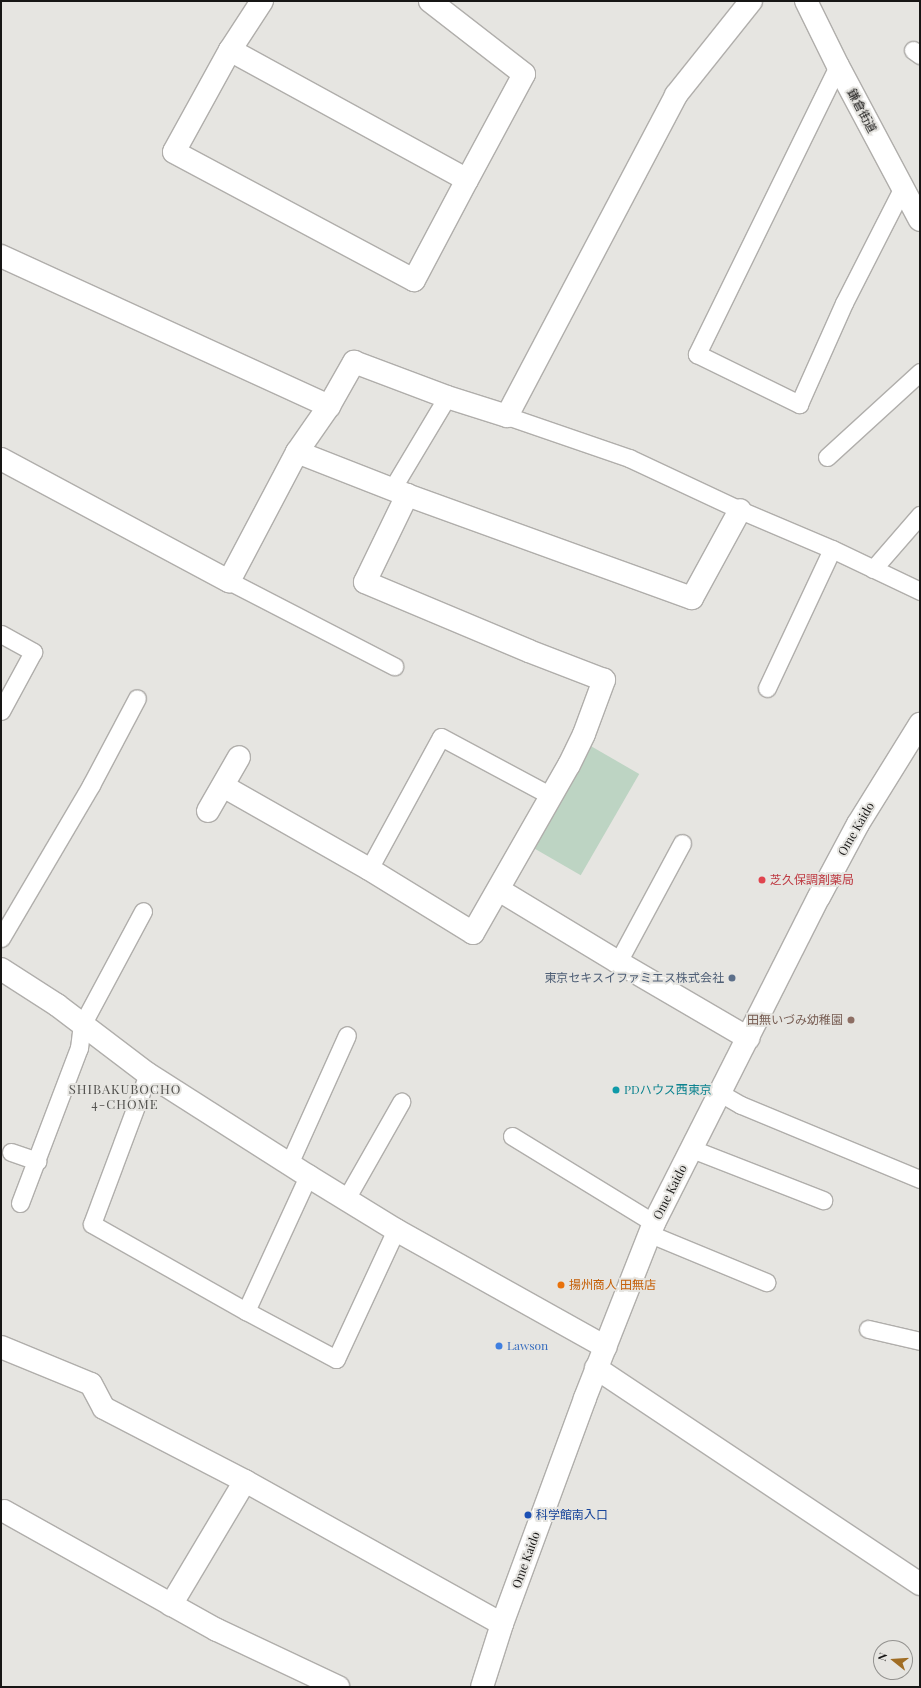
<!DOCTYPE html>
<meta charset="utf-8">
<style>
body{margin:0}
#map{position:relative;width:921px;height:1688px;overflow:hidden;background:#e6e5e1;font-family:"Playfair Display","Noto Sans JP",serif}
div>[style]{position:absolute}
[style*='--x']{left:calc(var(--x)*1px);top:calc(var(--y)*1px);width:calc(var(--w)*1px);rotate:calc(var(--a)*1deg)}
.green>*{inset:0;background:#bdd4c3;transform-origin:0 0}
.roads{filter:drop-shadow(1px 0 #b0aeab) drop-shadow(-1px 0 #b0aeab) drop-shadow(0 1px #b0aeab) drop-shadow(0 -1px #b0aeab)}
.lane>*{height:17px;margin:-8.5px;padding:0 8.5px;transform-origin:8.5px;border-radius:8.5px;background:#fff}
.street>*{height:22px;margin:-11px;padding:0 11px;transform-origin:11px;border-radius:11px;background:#fff}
.primary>*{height:22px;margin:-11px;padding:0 11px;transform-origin:11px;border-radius:11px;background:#fff}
.dots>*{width:11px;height:11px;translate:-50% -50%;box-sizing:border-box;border:2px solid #e6e5e1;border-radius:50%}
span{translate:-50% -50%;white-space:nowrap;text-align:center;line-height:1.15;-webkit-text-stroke:4px #e6e5e1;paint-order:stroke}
.street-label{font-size:12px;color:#171615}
.health-label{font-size:12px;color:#be3a42}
.left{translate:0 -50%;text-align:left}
.service-label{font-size:12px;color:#4e5e75}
.right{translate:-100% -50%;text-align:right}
.education-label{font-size:12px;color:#785e54}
.culture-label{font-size:12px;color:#0d838f}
.food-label{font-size:12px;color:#c56008}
.shop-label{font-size:12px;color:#366cbe}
.transit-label{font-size:12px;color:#164399}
.neighbourhood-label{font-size:13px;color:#53524f;letter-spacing:1px}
.frame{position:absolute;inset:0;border:2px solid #171615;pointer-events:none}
.north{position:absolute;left:873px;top:1640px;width:40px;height:40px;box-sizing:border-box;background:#e6e5e1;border:1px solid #93928f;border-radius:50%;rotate:287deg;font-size:11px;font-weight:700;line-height:16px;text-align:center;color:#171615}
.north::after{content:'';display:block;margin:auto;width:14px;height:18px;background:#a06d24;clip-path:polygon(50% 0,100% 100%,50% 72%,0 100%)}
</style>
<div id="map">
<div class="green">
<i style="left:589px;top:745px;width:58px;height:117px;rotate:30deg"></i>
</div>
<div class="roads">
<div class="lane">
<i style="--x:913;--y:50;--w:9;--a:36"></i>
<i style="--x:838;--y:66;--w:321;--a:116.1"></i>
<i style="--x:697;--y:354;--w:114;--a:26.1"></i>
<i style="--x:799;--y:404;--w:111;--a:-66"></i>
<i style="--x:844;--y:303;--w:130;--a:-63"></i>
<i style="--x:507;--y:416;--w:129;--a:19"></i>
<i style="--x:629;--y:458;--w:123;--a:25.1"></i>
<i style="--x:740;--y:510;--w:100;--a:23"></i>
<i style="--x:832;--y:549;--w:98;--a:25.5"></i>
<i style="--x:827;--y:457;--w:126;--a:-42.4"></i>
<i style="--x:392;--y:489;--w:107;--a:-59.1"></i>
<i style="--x:873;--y:569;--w:72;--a:-49"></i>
<i style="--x:229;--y:581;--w:186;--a:27.3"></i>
<i style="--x:1;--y:634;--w:37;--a:29"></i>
<i style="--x:33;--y:652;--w:67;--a:118.5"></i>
<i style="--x:767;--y:688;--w:153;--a:-64.9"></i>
<i style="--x:369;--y:869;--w:150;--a:-61.4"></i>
<i style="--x:441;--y:737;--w:125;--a:28.2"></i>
<i style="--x:1;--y:938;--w:178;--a:-59.5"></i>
<i style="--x:91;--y:785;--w:98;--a:-62.1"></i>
<i style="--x:618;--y:962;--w:135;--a:-61.7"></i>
<i style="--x:148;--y:1074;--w:160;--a:110.5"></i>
<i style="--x:92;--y:1224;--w:177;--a:29.5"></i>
<i style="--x:246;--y:1311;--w:102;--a:28.1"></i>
<i style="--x:336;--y:1359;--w:142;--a:-65.1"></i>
<i style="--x:720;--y:1093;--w:24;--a:30"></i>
<i style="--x:741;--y:1105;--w:194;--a:22.5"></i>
<i style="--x:512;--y:1136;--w:167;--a:31.5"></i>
<i style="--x:692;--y:1149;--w:141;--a:21.3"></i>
<i style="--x:11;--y:1152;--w:28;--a:19"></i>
<i style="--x:289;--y:1164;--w:141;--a:-65.8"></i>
<i style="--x:346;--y:1199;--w:112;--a:-60.4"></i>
<i style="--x:20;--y:1203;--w:166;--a:-69.2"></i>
<i style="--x:79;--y:1048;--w:23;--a:-83"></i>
<i style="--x:82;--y:1025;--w:129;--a:-61.8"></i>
<i style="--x:650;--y:1234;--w:126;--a:22.5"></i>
<i style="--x:246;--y:1311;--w:149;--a:-65.3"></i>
<i style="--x:868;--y:1329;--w:53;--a:13"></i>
</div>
<div class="street">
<i style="--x:262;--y:1;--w:59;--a:123.1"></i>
<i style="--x:230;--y:50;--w:270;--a:28.7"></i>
<i style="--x:467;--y:180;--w:120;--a:-61.7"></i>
<i style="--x:524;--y:74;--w:119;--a:-142.2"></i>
<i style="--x:806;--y:1;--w:72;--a:63.8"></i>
<i style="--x:838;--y:66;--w:174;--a:62"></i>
<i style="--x:230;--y:50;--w:116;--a:118.8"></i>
<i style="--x:174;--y:152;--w:272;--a:28.1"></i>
<i style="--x:414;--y:280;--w:113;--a:-62.1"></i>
<i style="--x:1;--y:256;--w:361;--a:24.6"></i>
<i style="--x:297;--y:452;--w:118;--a:21.4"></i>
<i style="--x:407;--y:495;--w:303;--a:19.9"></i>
<i style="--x:692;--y:598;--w:100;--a:-61.4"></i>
<i style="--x:1;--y:459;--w:259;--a:28.2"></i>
<i style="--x:229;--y:581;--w:146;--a:-62.2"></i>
<i style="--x:297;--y:452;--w:56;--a:-55.2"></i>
<i style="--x:329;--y:406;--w:51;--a:-60.4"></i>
<i style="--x:354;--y:362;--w:99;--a:20.6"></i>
<i style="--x:447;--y:397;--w:63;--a:17.6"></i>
<i style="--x:507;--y:416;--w:363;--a:-62.2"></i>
<i style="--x:676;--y:95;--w:120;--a:-51.4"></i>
<i style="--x:223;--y:786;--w:168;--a:29.6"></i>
<i style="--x:369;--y:869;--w:122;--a:31.6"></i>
<i style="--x:473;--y:933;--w:193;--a:-60.3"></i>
<i style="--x:569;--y:765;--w:34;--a:-64"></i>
<i style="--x:584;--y:734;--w:58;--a:-69.7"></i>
<i style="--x:604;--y:680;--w:80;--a:-158.9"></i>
<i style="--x:529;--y:651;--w:178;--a:-157.2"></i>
<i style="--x:365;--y:582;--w:97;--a:-64.2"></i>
<i style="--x:208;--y:811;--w:62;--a:-60.1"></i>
<i style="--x:499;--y:890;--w:139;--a:31.2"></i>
<i style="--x:618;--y:962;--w:151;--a:30.3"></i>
<i style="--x:1;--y:969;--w:67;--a:32.7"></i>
<i style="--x:57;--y:1005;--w:114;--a:37.2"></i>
<i style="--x:148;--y:1074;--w:190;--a:32.5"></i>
<i style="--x:308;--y:1176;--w:103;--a:31.5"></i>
<i style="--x:396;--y:1230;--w:240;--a:29.2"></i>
<i style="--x:1;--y:1347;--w:97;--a:22.3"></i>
<i style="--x:91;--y:1384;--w:27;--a:62"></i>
<i style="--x:104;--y:1408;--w:159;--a:27.4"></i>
<i style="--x:245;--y:1481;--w:294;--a:29.1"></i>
<i style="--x:596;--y:1368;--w:389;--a:33.7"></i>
<i style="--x:4;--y:1511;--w:244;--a:29.2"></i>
<i style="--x:217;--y:1630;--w:134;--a:25.2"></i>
<i style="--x:171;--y:1605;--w:144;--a:-59.2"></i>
</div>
<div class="primary">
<i style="--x:482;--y:1687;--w:66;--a:-72.4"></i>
<i style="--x:502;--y:1624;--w:241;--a:-69.8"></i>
<i style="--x:585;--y:1398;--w:188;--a:-68.5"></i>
<i style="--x:654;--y:1223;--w:365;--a:-63.2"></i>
<i style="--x:819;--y:897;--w:83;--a:-61.9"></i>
<i style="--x:858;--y:824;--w:118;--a:-58.2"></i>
</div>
</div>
<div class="dots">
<i style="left:762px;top:880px;background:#e0444e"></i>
<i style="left:732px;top:978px;background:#5c6f8a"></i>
<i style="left:851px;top:1020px;background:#8d6e63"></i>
<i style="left:616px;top:1090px;background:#0f9aa8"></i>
<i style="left:561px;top:1285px;background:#e8710a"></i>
<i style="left:499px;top:1346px;background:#3f7fe0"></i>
<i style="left:528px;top:1515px;background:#1a4fb4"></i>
</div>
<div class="street-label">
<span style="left:862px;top:111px;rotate:62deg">鎌倉街道</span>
<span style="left:856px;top:829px;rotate:-60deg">Ome Kaido</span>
<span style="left:670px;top:1192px;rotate:-63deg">Ome Kaido</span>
<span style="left:526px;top:1560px;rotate:-70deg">Ome Kaido</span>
</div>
<div class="health-label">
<span class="left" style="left:770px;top:880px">芝久保調剤薬局</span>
</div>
<div class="service-label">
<span class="right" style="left:724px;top:978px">東京セキスイファミエス株式会社</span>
</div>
<div class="education-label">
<span class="right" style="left:843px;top:1020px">田無いづみ幼稚園</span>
</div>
<div class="culture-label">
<span class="left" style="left:624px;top:1090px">PDハウス西東京</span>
</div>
<div class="food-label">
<span class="left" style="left:569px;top:1285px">揚州商人 田無店</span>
</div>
<div class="shop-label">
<span class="left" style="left:507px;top:1346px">Lawson</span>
</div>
<div class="transit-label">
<span class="left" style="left:536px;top:1515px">科学館南入口</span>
</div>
<div class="neighbourhood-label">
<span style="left:125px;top:1097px">SHIBAKUBOCHO<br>4-CHOME</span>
</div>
<div class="frame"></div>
<div class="north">N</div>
</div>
